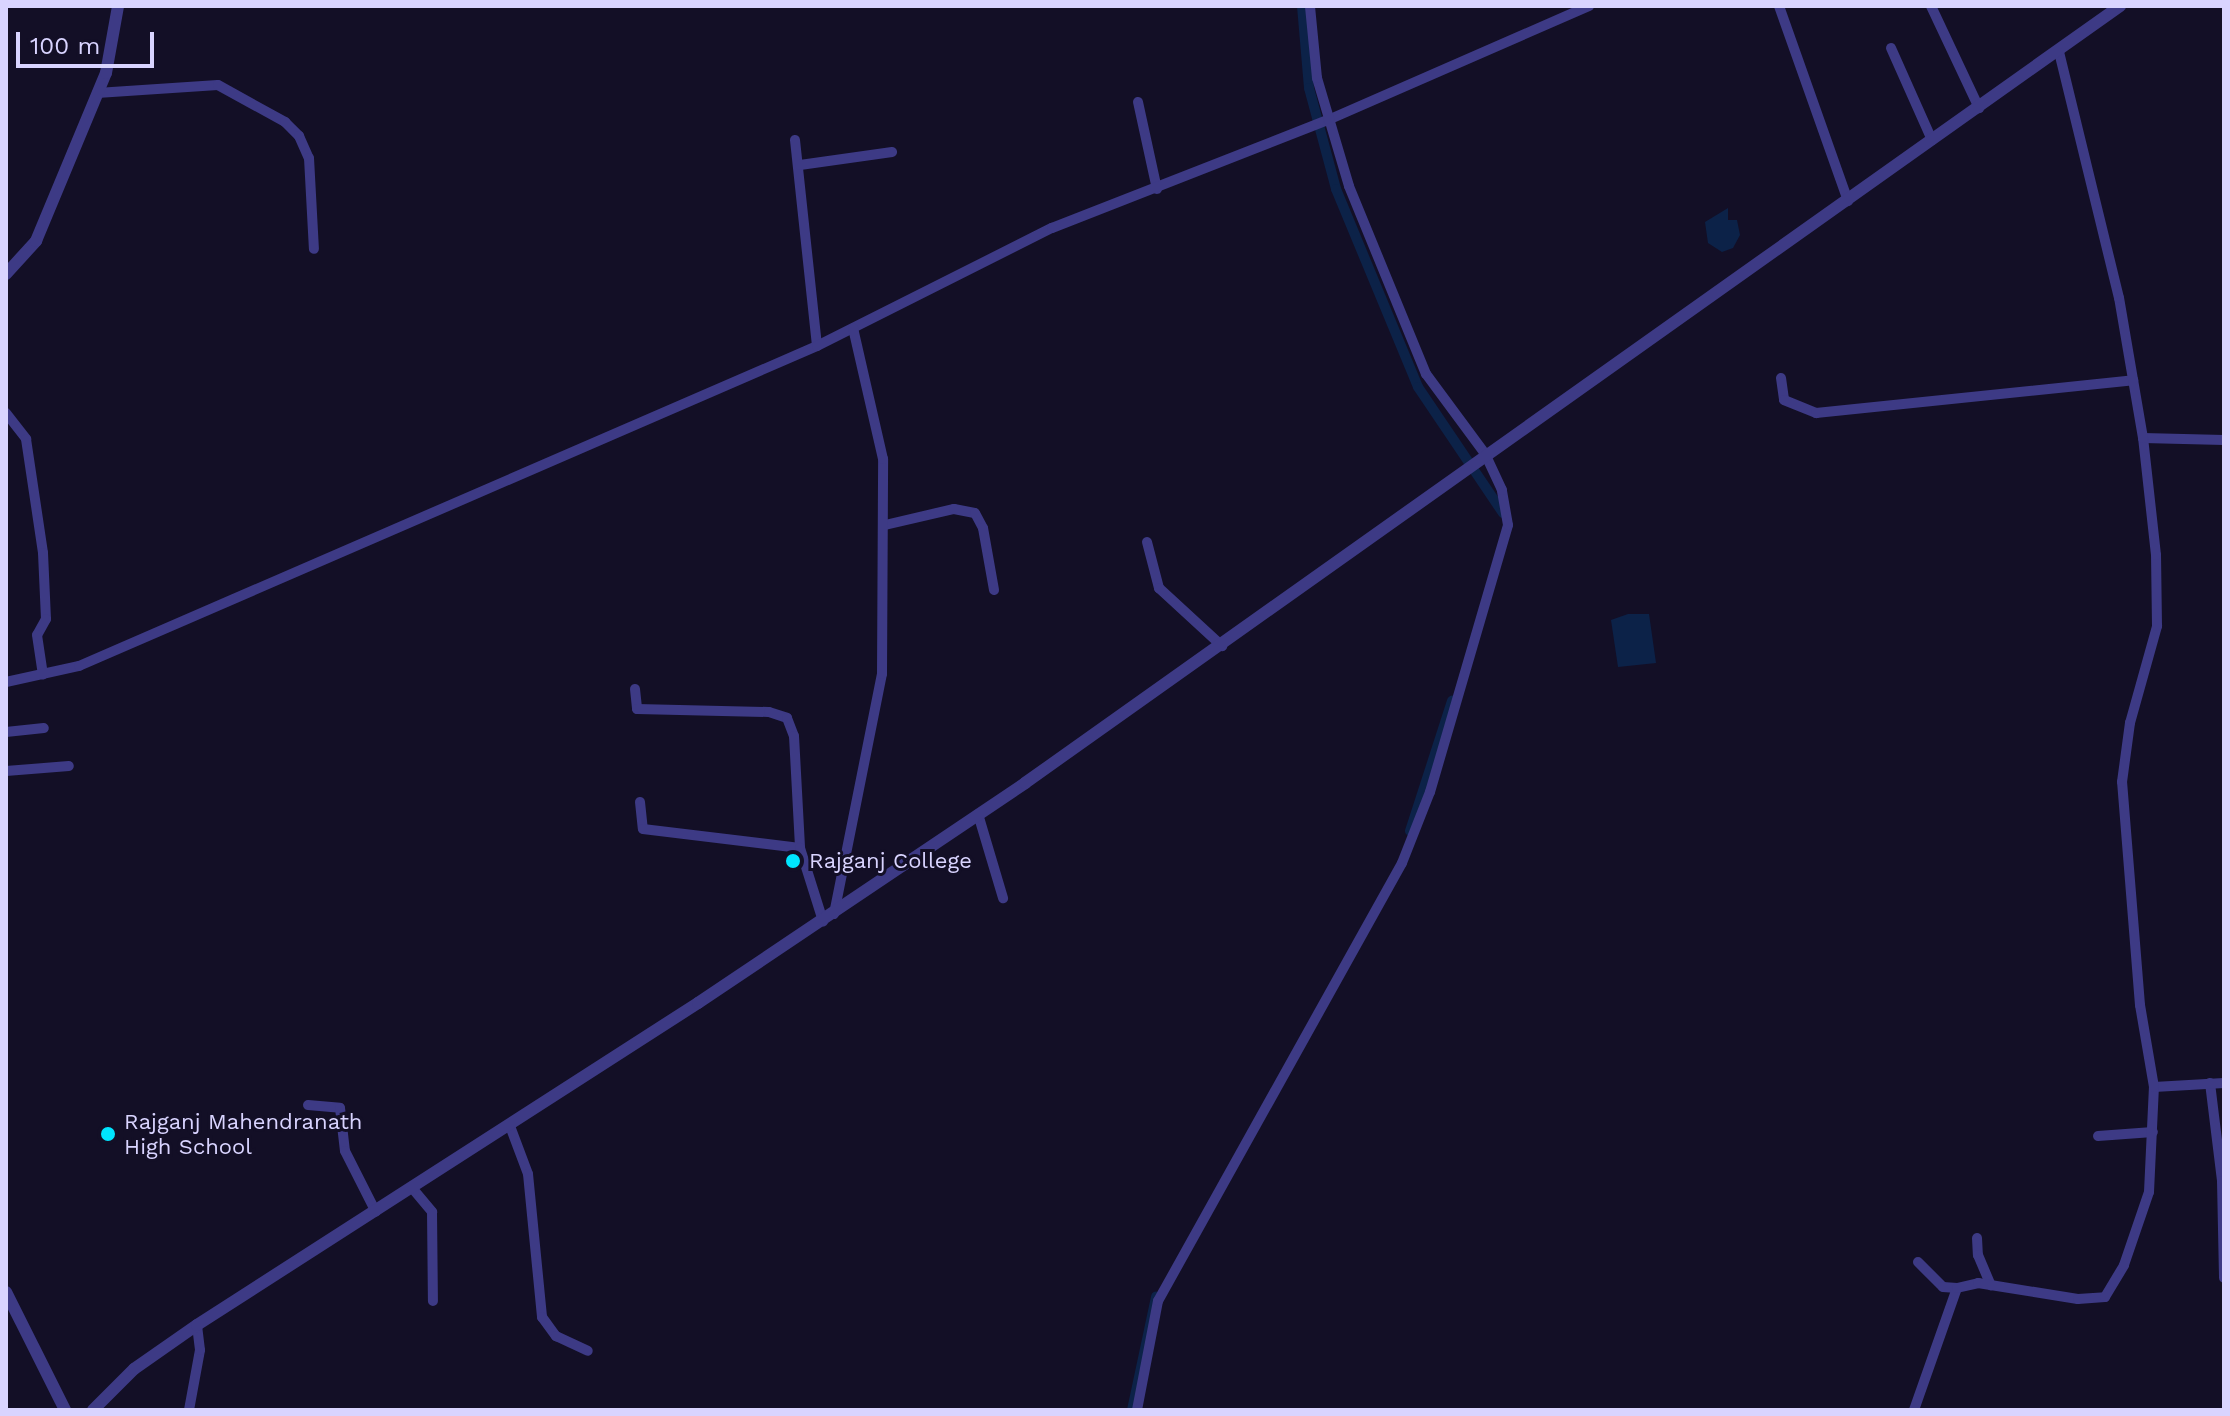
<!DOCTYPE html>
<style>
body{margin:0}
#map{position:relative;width:2230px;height:1416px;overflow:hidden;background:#130f26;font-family:"Work Sans",sans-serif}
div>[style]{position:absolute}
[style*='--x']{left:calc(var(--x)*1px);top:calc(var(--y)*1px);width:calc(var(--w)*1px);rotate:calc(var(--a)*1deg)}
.water>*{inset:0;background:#0c2248}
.canal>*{height:10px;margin:-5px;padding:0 5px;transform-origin:5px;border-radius:5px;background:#0c2248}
.minor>*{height:10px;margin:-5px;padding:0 5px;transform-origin:5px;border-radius:5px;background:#3d3a85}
.tertiary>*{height:12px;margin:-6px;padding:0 6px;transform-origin:6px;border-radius:6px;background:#3d3a85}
.dots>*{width:22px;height:22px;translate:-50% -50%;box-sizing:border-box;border:4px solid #130f26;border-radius:50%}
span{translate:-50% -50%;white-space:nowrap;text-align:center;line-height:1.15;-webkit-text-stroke:6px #130f26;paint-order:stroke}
.poi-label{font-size:22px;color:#d9d4ff}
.left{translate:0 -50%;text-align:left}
.frame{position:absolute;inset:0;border:8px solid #d9d4ff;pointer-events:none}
.scale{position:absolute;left:16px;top:32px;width:138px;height:36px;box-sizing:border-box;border:4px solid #d9d4ff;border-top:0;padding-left:10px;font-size:24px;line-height:28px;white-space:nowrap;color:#d9d4ff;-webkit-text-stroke:6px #130f26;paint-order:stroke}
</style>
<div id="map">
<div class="water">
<i style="clip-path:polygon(1728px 208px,1728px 220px,1737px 220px,1740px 235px,1733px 248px,1722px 252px,1708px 243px,1705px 222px)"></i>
<i style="clip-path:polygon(1628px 614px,1649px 614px,1656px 663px,1618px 667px,1611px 620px)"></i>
</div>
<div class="canal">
<i style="--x:1302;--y:6;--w:82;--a:85.1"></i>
<i style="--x:1309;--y:88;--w:105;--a:75"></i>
<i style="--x:1336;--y:189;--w:214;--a:67.5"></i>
<i style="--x:1418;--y:387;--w:152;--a:56"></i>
<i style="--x:1410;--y:831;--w:137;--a:-72.1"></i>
<i style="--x:1132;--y:1410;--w:116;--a:-78"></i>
</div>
<div class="minor">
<i style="--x:1779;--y:6;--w:207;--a:70.5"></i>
<i style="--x:1931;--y:6;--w:113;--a:64.8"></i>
<i style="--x:1891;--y:48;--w:101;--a:66"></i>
<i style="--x:97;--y:93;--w:121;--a:-3.8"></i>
<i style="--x:218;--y:85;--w:77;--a:28.9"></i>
<i style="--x:285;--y:122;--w:20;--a:45"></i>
<i style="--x:299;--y:136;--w:24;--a:66"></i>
<i style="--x:309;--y:158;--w:91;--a:86.9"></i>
<i style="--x:1138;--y:102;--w:89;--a:77.7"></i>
<i style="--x:795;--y:140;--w:207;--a:83.9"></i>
<i style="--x:800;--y:165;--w:93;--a:-8"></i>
<i style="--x:1781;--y:378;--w:22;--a:82"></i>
<i style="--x:1784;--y:400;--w:35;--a:22"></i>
<i style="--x:1816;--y:413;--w:319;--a:-5.9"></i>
<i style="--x:6;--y:413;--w:33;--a:52"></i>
<i style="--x:26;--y:439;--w:115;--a:81.5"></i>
<i style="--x:43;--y:553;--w:66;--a:87.4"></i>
<i style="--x:46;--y:619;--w:18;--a:119"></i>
<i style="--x:37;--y:635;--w:40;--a:81.5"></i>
<i style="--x:2143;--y:438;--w:81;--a:1.4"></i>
<i style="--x:885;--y:525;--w:71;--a:-13.1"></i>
<i style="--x:954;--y:509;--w:21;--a:11"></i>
<i style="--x:975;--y:513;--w:17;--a:62"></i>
<i style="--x:983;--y:528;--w:63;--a:79.9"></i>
<i style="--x:1147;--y:542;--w:48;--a:75.4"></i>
<i style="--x:1159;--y:588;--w:86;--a:42.6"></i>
<i style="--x:6;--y:682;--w:75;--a:-12.4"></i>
<i style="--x:79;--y:666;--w:804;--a:-23.44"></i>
<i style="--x:817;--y:346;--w:263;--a:-26.7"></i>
<i style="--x:1052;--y:228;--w:296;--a:-21.4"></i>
<i style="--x:1328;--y:120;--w:285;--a:-23.6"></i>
<i style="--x:635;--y:689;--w:20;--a:84"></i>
<i style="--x:637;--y:709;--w:132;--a:1.3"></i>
<i style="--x:769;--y:712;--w:19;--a:18"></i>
<i style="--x:787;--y:718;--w:19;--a:69"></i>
<i style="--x:794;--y:736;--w:112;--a:86.9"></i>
<i style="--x:6;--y:732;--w:38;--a:-6"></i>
<i style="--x:6;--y:771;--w:63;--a:-4.5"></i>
<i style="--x:640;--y:802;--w:27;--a:84"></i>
<i style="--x:643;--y:829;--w:158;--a:6.9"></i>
<i style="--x:800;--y:848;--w:77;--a:72.5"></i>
<i style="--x:978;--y:814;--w:88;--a:73.4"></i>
<i style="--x:834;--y:914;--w:245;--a:-78.7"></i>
<i style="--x:882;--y:674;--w:215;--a:-89.7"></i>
<i style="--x:883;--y:459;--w:134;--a:-102.9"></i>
<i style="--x:2210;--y:1083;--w:99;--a:83"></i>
<i style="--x:2222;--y:1181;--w:97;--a:88.8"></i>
<i style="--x:2154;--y:1087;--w:70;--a:-3.3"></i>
<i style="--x:308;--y:1105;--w:32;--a:5"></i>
<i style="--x:340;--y:1108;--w:43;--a:83.4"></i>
<i style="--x:345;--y:1151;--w:68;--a:63.1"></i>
<i style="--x:510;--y:1126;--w:51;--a:69.4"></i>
<i style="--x:528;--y:1174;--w:144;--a:84.4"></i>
<i style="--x:542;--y:1317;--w:24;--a:54"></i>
<i style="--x:556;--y:1336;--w:35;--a:25"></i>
<i style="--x:2098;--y:1136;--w:55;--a:-4.2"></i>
<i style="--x:413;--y:1189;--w:30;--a:50"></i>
<i style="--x:432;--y:1212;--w:89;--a:89.4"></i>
<i style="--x:1977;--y:1238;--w:17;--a:87"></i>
<i style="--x:1978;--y:1255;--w:33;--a:67"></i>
<i style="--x:1918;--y:1262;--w:35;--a:45"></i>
<i style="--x:1943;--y:1287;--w:14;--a:4"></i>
<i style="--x:189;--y:1410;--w:61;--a:-79.6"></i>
<i style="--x:200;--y:1350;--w:25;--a:-97"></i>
<i style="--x:1137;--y:1410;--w:111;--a:-79.1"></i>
<i style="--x:1158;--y:1301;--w:501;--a:-60.88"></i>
<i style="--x:1402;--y:863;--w:76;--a:-68.5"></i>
<i style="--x:1430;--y:792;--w:278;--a:-73.7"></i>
<i style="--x:1508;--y:525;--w:36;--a:-100"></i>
<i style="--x:1502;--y:490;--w:38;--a:-115"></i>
<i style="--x:1486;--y:455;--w:101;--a:-126.5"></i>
<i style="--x:1426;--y:374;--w:203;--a:-112.3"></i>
<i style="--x:1349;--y:186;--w:113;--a:-106.5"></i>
<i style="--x:1317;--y:78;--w:72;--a:-95.6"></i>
<i style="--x:1914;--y:1410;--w:129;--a:-70.6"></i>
<i style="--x:1957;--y:1288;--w:22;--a:-13"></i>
<i style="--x:1978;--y:1283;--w:101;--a:9.1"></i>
<i style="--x:2078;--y:1299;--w:27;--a:-4"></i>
<i style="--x:2105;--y:1297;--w:37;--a:-59"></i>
<i style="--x:2124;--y:1265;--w:77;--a:-71.1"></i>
<i style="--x:2149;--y:1192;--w:105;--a:-87.3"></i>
<i style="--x:2154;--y:1087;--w:83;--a:-99.7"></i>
<i style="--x:2140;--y:1005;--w:224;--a:-94.6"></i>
<i style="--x:2122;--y:782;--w:60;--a:-82.3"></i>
<i style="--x:2130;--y:723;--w:101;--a:-74.4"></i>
<i style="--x:2157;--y:626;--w:71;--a:-90.8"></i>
<i style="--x:2156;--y:555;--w:118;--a:-96.3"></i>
<i style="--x:2143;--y:438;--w:142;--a:-99.7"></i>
<i style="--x:2119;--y:298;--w:254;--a:-103.7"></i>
</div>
<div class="tertiary">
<i style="--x:6;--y:274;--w:45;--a:-47.7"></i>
<i style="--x:36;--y:241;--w:182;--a:-67.4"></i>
<i style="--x:106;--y:73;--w:68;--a:-79.8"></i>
<i style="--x:6;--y:1292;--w:132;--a:63.4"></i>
<i style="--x:93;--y:1410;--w:58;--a:-45"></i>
<i style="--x:134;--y:1369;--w:77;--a:-34.9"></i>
<i style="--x:197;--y:1325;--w:596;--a:-32.73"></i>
<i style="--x:698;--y:1003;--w:394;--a:-33.9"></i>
<i style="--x:1025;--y:783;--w:1343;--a:-35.36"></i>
</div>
<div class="dots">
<i style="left:793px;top:861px;background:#00e5ff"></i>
<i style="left:108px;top:1134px;background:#00e5ff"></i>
</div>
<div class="poi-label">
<span class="left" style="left:809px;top:861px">Rajganj College</span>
<span class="left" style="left:124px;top:1134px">Rajganj Mahendranath<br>High School</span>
</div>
<div class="frame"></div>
<div class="scale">100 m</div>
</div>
